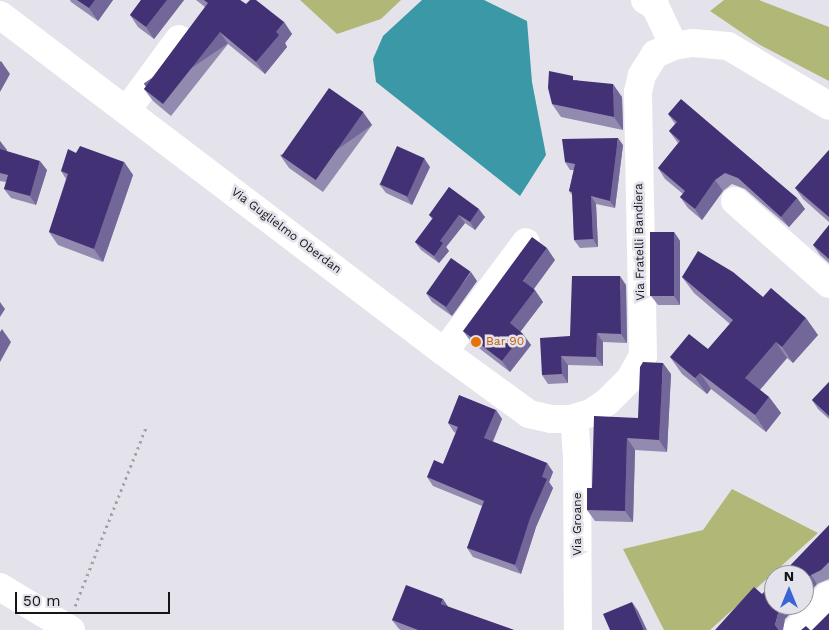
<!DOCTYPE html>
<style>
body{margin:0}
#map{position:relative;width:829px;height:630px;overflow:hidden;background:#e4e3eb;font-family:"Work Sans",sans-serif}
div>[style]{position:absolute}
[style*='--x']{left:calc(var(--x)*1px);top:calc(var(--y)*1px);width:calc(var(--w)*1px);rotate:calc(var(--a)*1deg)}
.green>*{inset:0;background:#b1b877}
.water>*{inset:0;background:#3b98a6}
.path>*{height:3px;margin-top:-1.5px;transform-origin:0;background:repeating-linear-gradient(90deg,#a3a2a9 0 2.5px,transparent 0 6.5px)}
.minor>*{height:28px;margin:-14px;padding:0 14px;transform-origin:14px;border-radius:14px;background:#fff}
.wall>*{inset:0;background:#938ab0}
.shaded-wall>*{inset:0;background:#736698;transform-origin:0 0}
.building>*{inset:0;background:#423174;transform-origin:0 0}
.dots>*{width:14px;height:14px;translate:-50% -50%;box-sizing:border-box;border:2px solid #e4e3eb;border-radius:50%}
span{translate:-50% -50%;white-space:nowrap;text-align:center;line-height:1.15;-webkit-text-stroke:5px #e4e3eb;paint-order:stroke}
.street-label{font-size:12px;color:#151518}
.food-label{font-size:12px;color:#c56008}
.left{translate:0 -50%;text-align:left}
.north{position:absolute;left:764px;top:565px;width:50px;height:50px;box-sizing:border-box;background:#e4e3eb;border:1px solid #919197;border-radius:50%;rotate:0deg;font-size:14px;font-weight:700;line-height:20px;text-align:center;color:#151518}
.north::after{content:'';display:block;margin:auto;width:18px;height:22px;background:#3b65d6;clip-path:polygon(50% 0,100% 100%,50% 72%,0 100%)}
.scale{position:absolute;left:15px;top:592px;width:155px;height:22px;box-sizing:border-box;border:2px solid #151518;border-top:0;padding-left:6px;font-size:15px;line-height:18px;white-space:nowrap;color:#151518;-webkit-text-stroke:4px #e4e3eb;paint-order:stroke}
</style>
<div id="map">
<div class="green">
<i style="clip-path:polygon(300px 0,401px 0,381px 19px,337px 34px)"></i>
<i style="clip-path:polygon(724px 0,759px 0,829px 27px,829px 81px,760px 45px,710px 11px)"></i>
<i style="clip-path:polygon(732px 489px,818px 533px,710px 630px,664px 630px,623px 549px,703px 530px)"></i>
</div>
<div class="water">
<i style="clip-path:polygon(422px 0,484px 0,527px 21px,532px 82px,546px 155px,520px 196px,376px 82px,373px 59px,383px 36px)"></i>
</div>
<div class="path">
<i style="--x:75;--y:606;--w:195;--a:-68.3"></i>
</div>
<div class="minor">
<i style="--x:645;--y:0;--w:12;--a:31"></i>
<i style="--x:655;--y:6;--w:44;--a:64.6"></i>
<i style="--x:0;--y:15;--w:557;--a:37.2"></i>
<i style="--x:444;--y:352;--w:105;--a:36.1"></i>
<i style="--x:529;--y:414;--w:23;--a:13"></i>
<i style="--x:551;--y:419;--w:20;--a:0"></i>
<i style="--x:571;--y:419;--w:21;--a:-17"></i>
<i style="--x:591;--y:413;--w:19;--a:-35"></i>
<i style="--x:607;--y:402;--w:33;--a:-45"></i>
<i style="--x:630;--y:379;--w:26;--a:-61"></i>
<i style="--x:643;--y:356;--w:264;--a:-91.1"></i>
<i style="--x:638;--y:92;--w:17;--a:-77"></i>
<i style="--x:642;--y:75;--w:25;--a:-58"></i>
<i style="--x:655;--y:54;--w:21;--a:-23"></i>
<i style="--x:674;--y:46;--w:19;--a:-9"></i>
<i style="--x:693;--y:43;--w:35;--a:5"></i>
<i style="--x:728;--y:46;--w:117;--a:30.7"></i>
<i style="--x:127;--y:110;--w:88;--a:-53.8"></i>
<i style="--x:735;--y:201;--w:125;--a:41.4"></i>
<i style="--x:444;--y:352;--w:137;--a:-53.3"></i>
<i style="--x:571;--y:419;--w:10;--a:66"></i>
<i style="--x:575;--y:428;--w:31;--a:86"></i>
<i style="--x:577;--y:459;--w:171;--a:89.7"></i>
<i style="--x:0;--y:587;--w:83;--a:31.2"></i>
<i style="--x:797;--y:630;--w:47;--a:-47.6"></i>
</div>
<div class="wall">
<i style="clip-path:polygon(70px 0,113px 0,98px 21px,71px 2px)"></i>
<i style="clip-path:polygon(141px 0,184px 0,154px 39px,138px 27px,130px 15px)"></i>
<i style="clip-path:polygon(196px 0,240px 0,246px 4px,284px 22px,292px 34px,285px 43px,287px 47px,265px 74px,228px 44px,171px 116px,153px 101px,144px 89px,205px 7px)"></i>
<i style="clip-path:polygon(576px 80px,622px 97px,623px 130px,561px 117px,552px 104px)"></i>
<i style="clip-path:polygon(668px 114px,797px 198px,805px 209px,789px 227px,745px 189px,732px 184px,723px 191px,702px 220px,688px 208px,680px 197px,683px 194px,665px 179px,658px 168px,678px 143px,669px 131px,675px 124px)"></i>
<i style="clip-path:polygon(372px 125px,323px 192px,289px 168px,280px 155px)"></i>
<i style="clip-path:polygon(0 141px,6px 151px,47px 170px,36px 205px,11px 198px,4px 189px,6px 182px,0 181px)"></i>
<i style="clip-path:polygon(623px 145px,615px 208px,596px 204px,598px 247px,580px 248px,574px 240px,572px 195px,569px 191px,574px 170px,570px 170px,565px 162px)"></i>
<i style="clip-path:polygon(829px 150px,829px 222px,803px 199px,795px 188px)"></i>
<i style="clip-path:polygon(76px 153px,124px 162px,133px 175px,103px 262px,58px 245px,49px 232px,66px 179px,61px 171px)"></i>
<i style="clip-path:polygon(430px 167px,412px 205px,386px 193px,379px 184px)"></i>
<i style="clip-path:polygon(449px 187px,485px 217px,475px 230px,465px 223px,446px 247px,449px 251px,439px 263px,421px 250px,415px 242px,432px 219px,429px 215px)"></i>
<i style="clip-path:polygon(829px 225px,829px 263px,820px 255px,813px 245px)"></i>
<i style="clip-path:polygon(674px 232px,680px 241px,680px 305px,658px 305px,651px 296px)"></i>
<i style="clip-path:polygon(555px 260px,533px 289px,543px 302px,520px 331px,531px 345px,510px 372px,471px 342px,463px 331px)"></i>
<i style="clip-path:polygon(682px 277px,763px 297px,818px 335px,793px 363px,787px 358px,760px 390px,769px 397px,781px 413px,766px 432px,711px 389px,707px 394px,682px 374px,670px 357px,708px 349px,730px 324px,694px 293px)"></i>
<i style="clip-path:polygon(477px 281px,452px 316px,432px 302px,426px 293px)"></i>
<i style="clip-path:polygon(626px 285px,627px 343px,603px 342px,603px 366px,568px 365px,568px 383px,548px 384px,542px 375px,570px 336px)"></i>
<i style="clip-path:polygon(671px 374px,667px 452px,635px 450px,633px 522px,595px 521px,587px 510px,592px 488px,638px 418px)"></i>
<i style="clip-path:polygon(829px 382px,829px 419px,818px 409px,812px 400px)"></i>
<i style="clip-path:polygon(496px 410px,502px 419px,493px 442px,547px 463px,553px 472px,549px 482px,553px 488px,536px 527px,521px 574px,473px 557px,467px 548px,482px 506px,433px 486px,427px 477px,443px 464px,456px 433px,454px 432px,448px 423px)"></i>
<i style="clip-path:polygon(829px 525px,829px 579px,817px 584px,804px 599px,804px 575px)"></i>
<i style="clip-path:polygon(448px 607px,514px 630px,401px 630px,399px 629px,392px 620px)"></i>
</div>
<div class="shaded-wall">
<i style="clip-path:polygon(95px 0,113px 0,98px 21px,89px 8px)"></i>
<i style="clip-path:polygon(167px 0,184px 0,154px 39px,146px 27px)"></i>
<i style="clip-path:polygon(284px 22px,292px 34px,285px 43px,287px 47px,265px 74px,256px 62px,276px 32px)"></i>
<i style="left:220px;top:32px;width:14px;height:92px;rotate:56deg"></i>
<i style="clip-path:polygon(1px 61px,10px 74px,0 92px,0 62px)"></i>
<i style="clip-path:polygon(613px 84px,622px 97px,623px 130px,614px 117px)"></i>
<i style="left:363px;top:112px;width:16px;height:83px;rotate:55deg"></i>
<i style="clip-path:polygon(618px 138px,623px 145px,615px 208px,610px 201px)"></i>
<i style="clip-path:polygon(0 141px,7px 150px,5px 157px,0 150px)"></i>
<i style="clip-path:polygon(424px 158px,430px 167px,412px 205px,406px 196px)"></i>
<i style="clip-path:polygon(40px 161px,47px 170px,36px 205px,30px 196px)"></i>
<i style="clip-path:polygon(124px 162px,133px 175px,103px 262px,94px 249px)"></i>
<i style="clip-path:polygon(715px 180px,723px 191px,702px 220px,695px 209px)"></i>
<i style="clip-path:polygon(591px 196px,596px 204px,598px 247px,593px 239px)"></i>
<i style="clip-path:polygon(797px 198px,805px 209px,789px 227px,781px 217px)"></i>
<i style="clip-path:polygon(479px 209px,485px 217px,475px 230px,470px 222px)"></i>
<i style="clip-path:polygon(459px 215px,465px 223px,446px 247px,449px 251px,439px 263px,434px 256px,440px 241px)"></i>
<i style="clip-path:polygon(674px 232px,680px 241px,680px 305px,674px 296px)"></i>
<i style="clip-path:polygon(547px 248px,555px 260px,531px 293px,523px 281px)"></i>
<i style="clip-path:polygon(471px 272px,477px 281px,452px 316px,445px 307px)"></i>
<i style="clip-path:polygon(620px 276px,626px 285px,627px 343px,621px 334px)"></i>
<i style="clip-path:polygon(535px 290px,543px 302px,518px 335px,510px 323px)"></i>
<i style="clip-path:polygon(0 302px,5px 309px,0 317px)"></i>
<i style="clip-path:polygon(806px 318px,818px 335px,793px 363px,782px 347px)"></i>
<i style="clip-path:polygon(2px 329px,11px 342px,0 362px,0 332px)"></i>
<i style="clip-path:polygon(597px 333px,603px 342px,603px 366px,596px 357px)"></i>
<i style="clip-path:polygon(523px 334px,531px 345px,510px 372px,502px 361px)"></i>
<i style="clip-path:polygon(776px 342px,787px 358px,756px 394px,745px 378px)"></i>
<i style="clip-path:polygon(561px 356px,568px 365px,568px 383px,562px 374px)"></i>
<i style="clip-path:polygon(663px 363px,671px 374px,667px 452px,659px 440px)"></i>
<i style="clip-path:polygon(700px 373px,711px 389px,707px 394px,695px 378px)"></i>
<i style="clip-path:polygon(769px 397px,781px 413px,766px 432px,755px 415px)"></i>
<i style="clip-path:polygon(496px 410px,502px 419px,490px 447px,484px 438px)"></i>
<i style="clip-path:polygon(627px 438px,635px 450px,633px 522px,625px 511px)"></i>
<i style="clip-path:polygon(547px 463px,553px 472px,549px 482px,553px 488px,536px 527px,521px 574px,515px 565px,542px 477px)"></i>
<i style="clip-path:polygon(811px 575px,817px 584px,804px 599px,804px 582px)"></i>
<i style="clip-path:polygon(443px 599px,449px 608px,441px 604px)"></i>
<i style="clip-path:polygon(632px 602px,638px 611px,647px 630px,644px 630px)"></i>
<i style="clip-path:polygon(783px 605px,799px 605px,785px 619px,783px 630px,779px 630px,775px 625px,779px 610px)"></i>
</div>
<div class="building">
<i style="clip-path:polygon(77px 0,95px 0,89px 8px)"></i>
<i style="clip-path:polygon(141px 0,167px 0,146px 27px,130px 15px)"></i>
<i style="clip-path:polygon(204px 0,240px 0,246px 4px,250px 0,256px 0,284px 22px,276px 32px,279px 35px,256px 62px,220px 32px,163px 104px,144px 89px,208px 3px)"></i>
<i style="clip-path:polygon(549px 71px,573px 76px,573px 80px,613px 84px,614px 117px,552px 104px,548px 88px)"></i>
<i style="left:329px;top:88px;width:42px;height:83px;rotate:35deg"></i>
<i style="clip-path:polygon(681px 99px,797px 198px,781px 217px,738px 178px,725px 173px,715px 180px,695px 209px,680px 197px,685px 191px,658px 168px,680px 141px,669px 131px,677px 122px,668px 114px)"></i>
<i style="clip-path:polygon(618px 138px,610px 201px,591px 196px,593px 239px,574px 240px,572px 192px,569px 191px,575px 164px,565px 162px,562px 139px)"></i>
<i style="clip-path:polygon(80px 146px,124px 162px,94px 249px,49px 232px,68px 174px,61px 171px,68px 149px,76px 153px)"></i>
<i style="left:397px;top:146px;width:30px;height:42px;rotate:24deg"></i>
<i style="clip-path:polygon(0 149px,40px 161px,30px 196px,4px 189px,8px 175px,0 173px)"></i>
<i style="clip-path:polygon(829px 150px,829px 217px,795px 188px)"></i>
<i style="clip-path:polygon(449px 187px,479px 209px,470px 222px,459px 215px,440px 241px,443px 243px,434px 256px,415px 242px,433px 218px,429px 215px)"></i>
<i style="clip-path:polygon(829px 225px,829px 259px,813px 245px)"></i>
<i style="left:650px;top:232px;width:24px;height:64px"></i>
<i style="clip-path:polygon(532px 237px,547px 248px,523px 281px,535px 290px,510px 323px,523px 334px,502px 361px,463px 331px)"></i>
<i style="clip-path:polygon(698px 251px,733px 272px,763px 297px,771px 288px,806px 318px,782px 347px,776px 342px,745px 378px,769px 397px,755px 415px,700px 373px,695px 378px,670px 357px,689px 334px,708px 349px,733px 320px,682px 277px)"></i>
<i style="left:451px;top:258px;width:24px;height:43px;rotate:35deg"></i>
<i style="clip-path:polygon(572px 276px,620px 276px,621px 334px,597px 333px,596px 357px,561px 356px,562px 374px,542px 375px,540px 338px,570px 336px)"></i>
<i style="clip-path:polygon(643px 362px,663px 363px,659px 440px,627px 438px,625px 511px,587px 510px,587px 488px,592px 488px,594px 416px,638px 418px,640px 367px)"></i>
<i style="clip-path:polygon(829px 382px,829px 416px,812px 400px)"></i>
<i style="clip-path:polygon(459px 395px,496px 410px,484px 438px,547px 463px,542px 477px,547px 479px,530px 518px,515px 565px,467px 548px,484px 501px,427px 477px,434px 460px,443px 464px,458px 427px,448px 423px)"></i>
<i style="clip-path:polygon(829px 525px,829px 562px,821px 570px,811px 575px,804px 582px,804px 575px,781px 575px)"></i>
<i style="clip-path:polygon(774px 582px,774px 605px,783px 605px,779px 610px,775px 625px,779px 630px,715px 630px,754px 587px,762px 594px)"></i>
<i style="clip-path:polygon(406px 585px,443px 599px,441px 604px,514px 630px,418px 630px,392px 620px)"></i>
<i style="clip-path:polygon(632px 602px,644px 630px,610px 630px,603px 614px)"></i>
<i style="clip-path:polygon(829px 613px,829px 630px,812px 630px)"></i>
<i style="clip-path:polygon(806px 626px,810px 630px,801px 630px)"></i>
</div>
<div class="dots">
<i style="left:476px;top:342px;background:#e8710a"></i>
</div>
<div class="street-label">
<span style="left:286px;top:231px;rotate:37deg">Via Guglielmo Oberdan</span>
<span style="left:640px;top:242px;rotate:-91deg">Via Fratelli Bandiera</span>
<span style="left:578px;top:524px;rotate:-90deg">Via Groane</span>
</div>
<div class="food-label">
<span class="left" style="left:486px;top:342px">Bar 90</span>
</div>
<div class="north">N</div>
<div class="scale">50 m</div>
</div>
